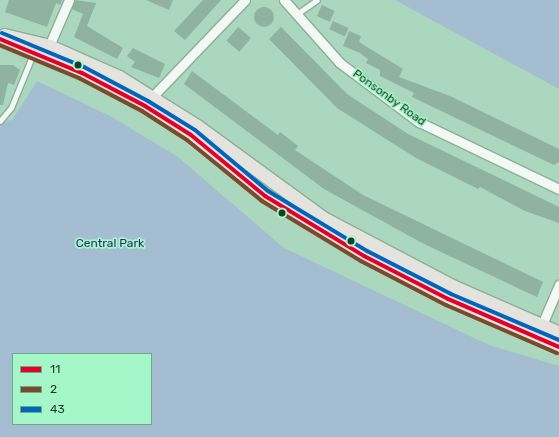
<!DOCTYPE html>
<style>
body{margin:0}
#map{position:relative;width:559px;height:437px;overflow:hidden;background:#aad7be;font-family:Rubik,sans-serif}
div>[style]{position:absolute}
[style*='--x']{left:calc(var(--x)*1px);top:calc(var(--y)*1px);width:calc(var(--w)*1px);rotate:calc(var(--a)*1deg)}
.green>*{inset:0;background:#a4bdd0}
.building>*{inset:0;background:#8fb39f;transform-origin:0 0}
.round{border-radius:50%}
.roads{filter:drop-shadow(1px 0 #8baf9b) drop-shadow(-1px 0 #8baf9b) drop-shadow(0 1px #8baf9b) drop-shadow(0 -1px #8baf9b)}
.service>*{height:4.5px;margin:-2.25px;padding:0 2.25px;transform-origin:2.25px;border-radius:2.25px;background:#f2f9f5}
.minor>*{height:9px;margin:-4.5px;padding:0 4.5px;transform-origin:4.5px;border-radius:4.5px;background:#f2f9f5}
.primary>*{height:13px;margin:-6.5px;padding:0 6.5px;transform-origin:6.5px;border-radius:6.5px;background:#e4e3dd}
.bus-1>*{height:4px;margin:-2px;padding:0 2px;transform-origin:2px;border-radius:2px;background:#e4002b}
.bus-2>*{height:4px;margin:-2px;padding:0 2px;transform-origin:2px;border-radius:2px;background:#7a4b2a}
.bus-3>*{height:4px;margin:-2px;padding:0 2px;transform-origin:2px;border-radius:2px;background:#0065bd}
.dots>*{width:11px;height:11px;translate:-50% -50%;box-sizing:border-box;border:2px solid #a5f6c8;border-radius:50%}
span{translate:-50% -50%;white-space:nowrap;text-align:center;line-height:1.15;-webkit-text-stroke:3.5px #a5f6c8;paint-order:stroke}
.street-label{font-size:12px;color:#1a3c2a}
.park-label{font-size:12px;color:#2d2b74}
.legend{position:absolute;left:12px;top:353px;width:140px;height:72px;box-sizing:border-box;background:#a5f6c8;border:1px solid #6dac89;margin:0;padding:5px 7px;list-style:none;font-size:12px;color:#1a3c2a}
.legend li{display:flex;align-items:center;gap:8px;height:20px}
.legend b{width:20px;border:1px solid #6dac89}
</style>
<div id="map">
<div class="green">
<i style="clip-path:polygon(395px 0,559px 0,559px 89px)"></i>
<i style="clip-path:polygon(evenodd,37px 81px,112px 117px,178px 157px,284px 248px,489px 345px,559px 366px,559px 437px,0 437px,0 122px,12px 120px,37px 81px,13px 354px,151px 354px,151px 424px,13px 424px,13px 354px)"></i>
</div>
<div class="building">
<i style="clip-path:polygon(9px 0,62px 0,60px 5px,56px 3px,47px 27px,5px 12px)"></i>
<i style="clip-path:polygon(75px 0,96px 3px,87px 26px,123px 48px,117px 59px,74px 37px,83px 14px,72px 9px)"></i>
<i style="clip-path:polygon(146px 0,173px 0,169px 10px)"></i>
<i style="clip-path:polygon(203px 0,221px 0,185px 40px,174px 31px)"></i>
<i style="left:322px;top:5px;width:14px;height:12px;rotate:25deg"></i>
<i class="round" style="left:254px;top:7px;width:20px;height:20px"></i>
<i style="left:333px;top:21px;width:17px;height:9px;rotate:24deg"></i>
<i style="left:238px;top:27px;width:17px;height:18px;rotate:40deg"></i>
<i style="clip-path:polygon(281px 27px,347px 94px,408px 134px,559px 207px,559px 223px,525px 211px,480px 187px,478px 189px,416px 158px,337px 108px,269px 39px)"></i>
<i style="clip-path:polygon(349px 31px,361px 36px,359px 42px,403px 69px,399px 77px,450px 96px,559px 149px,559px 162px,554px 165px,412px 97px,414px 93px,380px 76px,380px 70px,366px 63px,368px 59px,360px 53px,343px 46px)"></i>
<i style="clip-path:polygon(133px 48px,165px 64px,159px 78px,131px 67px,135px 62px,127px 56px)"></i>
<i style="clip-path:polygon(0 65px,13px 65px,20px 70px,14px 85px,8px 83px,3px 105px,0 105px)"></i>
<i style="clip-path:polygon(192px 71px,278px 135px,280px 132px,298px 146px,295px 150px,363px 195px,543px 282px,537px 297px,424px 244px,324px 189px,184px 84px)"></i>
</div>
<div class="roads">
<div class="service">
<i style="--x:297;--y:14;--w:24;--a:-35"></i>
<i style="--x:0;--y:121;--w:17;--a:-50"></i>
<i style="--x:11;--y:108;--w:58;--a:-67.8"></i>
</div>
<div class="minor">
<i style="--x:284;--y:0;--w:84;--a:48.4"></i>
<i style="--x:340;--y:63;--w:99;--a:36.8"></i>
<i style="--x:419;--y:122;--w:155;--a:25.6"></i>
<i style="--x:49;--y:46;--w:50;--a:-66.5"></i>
<i style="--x:153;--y:96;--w:133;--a:-46.2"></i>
<i style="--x:541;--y:327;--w:46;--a:-66.8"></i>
</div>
<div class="primary">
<i style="--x:4;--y:35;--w:46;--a:13.7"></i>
<i style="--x:49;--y:46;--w:77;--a:23.9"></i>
<i style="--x:119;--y:77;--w:92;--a:32.1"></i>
<i style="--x:197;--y:126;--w:156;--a:36.1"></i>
<i style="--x:323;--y:218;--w:146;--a:27.8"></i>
<i style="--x:452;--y:286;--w:117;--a:23.7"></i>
<i style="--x:0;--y:39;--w:89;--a:22.5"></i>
<i style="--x:82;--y:73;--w:71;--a:27.6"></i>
<i style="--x:145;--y:106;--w:54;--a:32.2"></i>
<i style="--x:191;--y:135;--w:96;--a:39.5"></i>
<i style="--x:265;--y:196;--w:116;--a:31.2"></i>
<i style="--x:364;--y:256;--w:94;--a:27.1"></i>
<i style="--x:448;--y:299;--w:121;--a:23.4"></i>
</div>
</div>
<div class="bus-1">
<i style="--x:0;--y:39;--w:89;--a:22.5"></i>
<i style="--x:82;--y:73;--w:71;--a:27.6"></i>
<i style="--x:145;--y:106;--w:54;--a:32.2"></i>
<i style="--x:191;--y:135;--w:96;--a:39.5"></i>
<i style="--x:265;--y:196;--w:116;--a:31.2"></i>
<i style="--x:364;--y:256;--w:94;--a:27.1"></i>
<i style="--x:448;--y:299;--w:121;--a:23.4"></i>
</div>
<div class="bus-2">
<i style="--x:0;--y:45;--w:86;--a:22.7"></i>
<i style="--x:79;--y:78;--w:71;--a:27.6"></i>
<i style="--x:142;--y:111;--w:54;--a:32.8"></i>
<i style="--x:187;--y:140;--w:97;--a:39.1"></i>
<i style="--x:262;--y:201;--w:116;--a:31.2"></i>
<i style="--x:361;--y:261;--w:96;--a:27.4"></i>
<i style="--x:446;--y:305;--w:121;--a:23.4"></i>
</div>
<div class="bus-3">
<i style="--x:2;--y:33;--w:89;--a:22.5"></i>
<i style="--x:84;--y:67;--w:72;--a:28"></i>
<i style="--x:148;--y:101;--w:55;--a:31.7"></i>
<i style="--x:195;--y:130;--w:95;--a:39.9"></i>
<i style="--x:268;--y:191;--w:116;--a:31.2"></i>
<i style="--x:367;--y:251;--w:94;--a:27.1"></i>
<i style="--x:451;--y:294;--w:117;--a:23.1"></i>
</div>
<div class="dots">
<i style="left:78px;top:65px;background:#1a3c2a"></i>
<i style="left:282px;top:213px;background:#1a3c2a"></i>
<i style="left:351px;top:241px;background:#1a3c2a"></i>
</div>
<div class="street-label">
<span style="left:389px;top:98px;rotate:36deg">Ponsonby Road</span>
</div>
<div class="park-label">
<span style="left:110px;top:244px">Central Park</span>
</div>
<ul class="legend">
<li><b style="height:5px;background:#e4002b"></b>11</li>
<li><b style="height:5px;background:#7a4b2a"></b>2</li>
<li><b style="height:5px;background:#0065bd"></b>43</li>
</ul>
</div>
